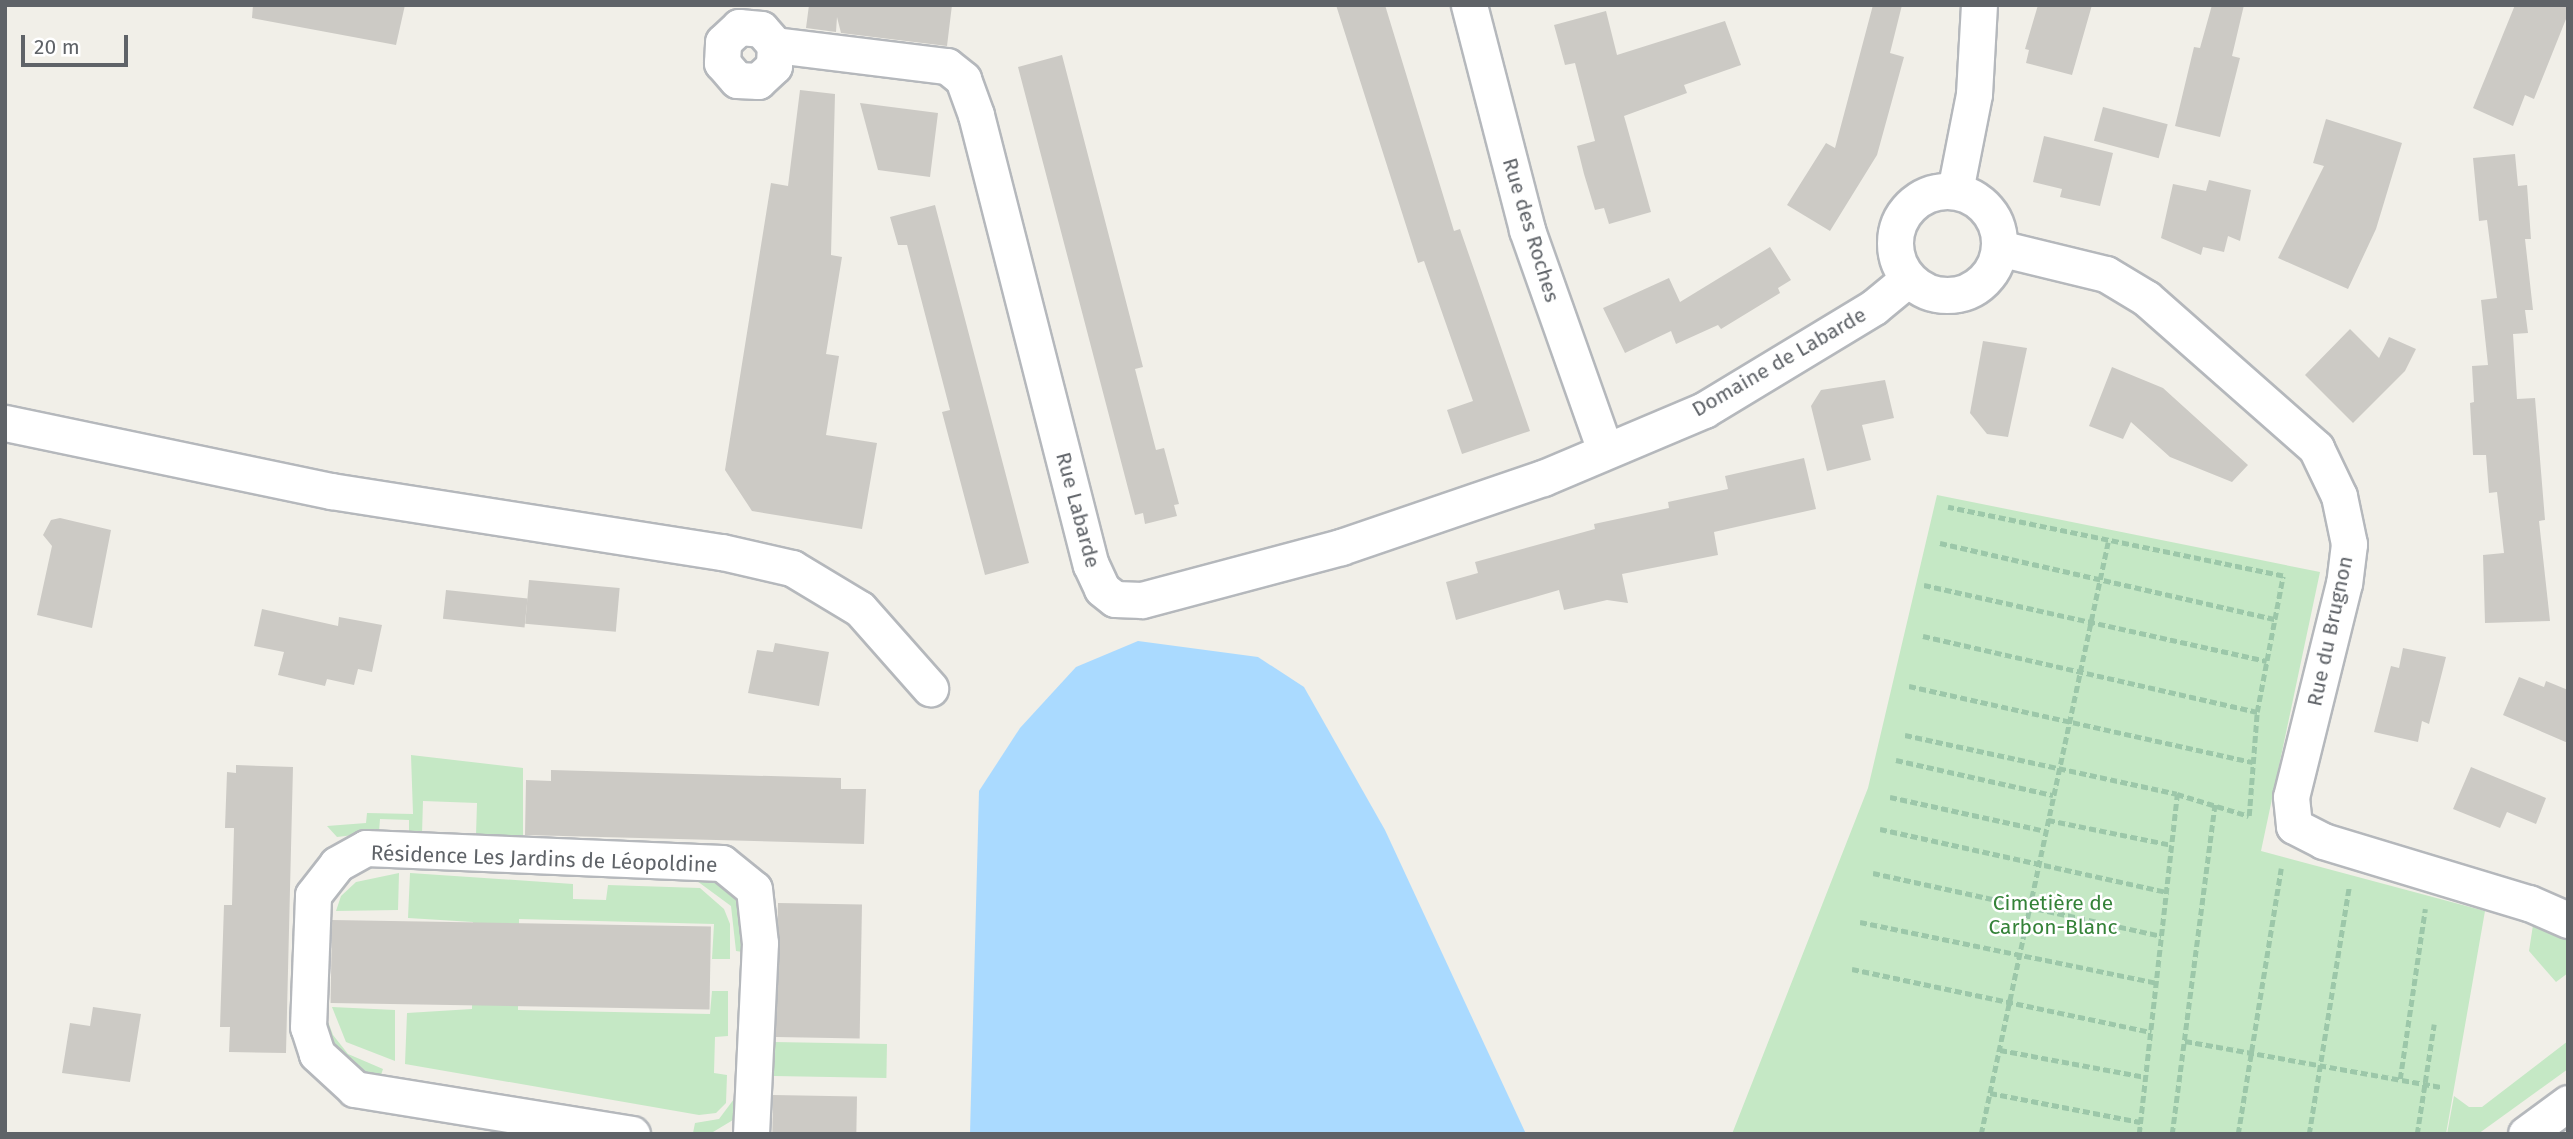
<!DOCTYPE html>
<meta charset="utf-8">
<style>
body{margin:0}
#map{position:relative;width:2573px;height:1139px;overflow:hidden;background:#f1efe8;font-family:"Fira Sans",sans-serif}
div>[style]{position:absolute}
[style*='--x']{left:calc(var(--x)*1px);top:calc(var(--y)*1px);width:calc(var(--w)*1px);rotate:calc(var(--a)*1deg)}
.green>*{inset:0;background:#c5e8c5;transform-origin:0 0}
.water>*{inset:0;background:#aadaff}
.building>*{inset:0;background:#cccac5;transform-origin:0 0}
.path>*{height:4.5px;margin-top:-2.25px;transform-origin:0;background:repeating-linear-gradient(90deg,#9cc7a9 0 7px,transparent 0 10.5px)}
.roads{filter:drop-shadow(2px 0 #b5b8bc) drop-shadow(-2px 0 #b5b8bc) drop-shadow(0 2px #b5b8bc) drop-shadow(0 -2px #b5b8bc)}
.minor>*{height:35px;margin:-17.5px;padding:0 17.5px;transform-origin:17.5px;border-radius:17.5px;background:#fff}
.minor>.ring{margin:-17.5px;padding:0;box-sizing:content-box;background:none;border:35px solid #fff;border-radius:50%}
span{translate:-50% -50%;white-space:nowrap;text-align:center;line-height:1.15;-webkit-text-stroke:5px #fff;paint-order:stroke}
.street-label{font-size:21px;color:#5f6368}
.park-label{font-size:21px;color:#348238}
.frame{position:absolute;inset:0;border:7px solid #5f6368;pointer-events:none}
.scale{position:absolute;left:21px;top:35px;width:107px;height:32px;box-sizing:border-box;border:4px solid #5f6368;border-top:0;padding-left:9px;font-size:21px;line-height:24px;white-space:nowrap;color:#5f6368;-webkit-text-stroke:5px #fff;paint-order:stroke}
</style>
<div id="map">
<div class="green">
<i style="clip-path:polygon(1937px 495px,2320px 572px,2261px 851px,2485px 911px,2446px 1134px,1732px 1134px,1868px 788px)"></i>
<i style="clip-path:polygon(411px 755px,523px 768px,523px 836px,476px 835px,477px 803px,423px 801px,422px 834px,409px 833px,409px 820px,380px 819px,379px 832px,337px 837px,327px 826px,366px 823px,367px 813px,413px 814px)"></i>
<i style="clip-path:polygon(698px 869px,739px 896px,749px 953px,736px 951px,731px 906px,697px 881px)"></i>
<i style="clip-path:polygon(399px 873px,398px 910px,336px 911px,341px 896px,356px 882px)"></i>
<i style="clip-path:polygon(410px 873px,573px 884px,573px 899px,606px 900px,608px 885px,700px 888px,724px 909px,730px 924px,730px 959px,712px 959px,714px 924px,519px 919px,518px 1010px,710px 1014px,712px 991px,728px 991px,728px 1036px,715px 1037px,714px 1073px,727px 1075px,726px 1103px,716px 1113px,699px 1115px,405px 1064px,407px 1013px,472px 1009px,473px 922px,408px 918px)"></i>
<i style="clip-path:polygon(2533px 925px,2568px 941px,2568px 973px,2556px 982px,2529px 951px)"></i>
<i style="clip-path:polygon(326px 970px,327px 1019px,333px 1035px,348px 1054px,383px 1069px,380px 1078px,347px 1066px,322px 1041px)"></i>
<i style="clip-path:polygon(332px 1007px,395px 1010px,395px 1061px,346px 1042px)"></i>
<i style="clip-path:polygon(2568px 1041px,2568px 1069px,2478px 1134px,2447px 1134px,2454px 1096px,2469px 1107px,2482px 1107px)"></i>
<i style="left:774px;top:1042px;width:113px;height:34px;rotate:1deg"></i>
<i style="clip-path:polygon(737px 1095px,738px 1117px,713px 1132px,693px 1133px,695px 1123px,719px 1119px)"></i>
</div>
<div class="water">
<i style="clip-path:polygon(1138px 641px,1258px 657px,1304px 687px,1385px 830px,1526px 1134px,970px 1134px,979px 791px,1020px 728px,1076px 667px)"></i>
</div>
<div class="building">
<i style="clip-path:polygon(253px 5px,405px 5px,396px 45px,252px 18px)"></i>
<i style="clip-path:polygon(809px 5px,952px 5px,947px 46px,841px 33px,837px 17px,836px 32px,806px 28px)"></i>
<i style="clip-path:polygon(1336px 5px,1385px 5px,1454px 231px,1460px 229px,1530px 431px,1462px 454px,1447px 410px,1473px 401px,1424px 261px,1418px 263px)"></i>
<i style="clip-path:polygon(1873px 5px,1902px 5px,1890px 53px,1904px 57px,1877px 155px,1830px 231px,1787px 205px,1826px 143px,1835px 148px)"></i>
<i style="clip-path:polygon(2038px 5px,2092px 5px,2072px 75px,2026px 63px,2029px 50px,2025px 49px)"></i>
<i style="clip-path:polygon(2212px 5px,2244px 5px,2232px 56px,2240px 58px,2220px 137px,2175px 126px,2194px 47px,2200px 48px)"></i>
<i style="clip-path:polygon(2515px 5px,2568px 5px,2568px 14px,2534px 99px,2525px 95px,2513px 126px,2473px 108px)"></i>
<i style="clip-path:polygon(1606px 11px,1617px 55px,1725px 21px,1741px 65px,1684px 85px,1687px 93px,1624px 116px,1651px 212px,1609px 224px,1604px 208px,1595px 210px,1584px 174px,1577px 146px,1595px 141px,1575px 63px,1565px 65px,1554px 25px)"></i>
<i style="clip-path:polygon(1062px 55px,1143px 367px,1135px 369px,1156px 450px,1164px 448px,1179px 504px,1174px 505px,1177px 516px,1145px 524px,1143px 513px,1135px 515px,1018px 67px)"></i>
<i style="clip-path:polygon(800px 90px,835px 94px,831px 255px,842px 257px,826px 354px,839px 356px,826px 435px,877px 443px,862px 529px,752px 511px,725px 470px,771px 183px,788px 186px)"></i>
<i style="clip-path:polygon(860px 103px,938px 113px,930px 177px,878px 170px)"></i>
<i style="left:2103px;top:107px;width:67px;height:35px;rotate:15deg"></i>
<i style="clip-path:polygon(2326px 119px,2402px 143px,2376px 229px,2348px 289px,2278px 258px,2324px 166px,2313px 163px)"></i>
<i style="clip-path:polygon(2044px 136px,2113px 153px,2100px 206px,2060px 197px,2062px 189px,2033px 182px)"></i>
<i style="clip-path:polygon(2515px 154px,2518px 186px,2527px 185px,2531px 239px,2525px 239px,2533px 310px,2525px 310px,2528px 333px,2513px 334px,2517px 399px,2535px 398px,2545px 520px,2539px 521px,2550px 621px,2485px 623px,2483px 555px,2504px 553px,2497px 492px,2489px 493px,2486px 455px,2473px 455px,2470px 403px,2474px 402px,2472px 366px,2488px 365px,2481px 300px,2497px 298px,2487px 220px,2479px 221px,2473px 158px)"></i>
<i style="clip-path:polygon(2209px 180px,2251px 190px,2240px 241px,2228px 236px,2224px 252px,2203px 247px,2201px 255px,2161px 238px,2173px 184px,2206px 191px)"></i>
<i style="clip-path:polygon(935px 205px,1029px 563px,985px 575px,942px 412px,950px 410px,907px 245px,898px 245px,890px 217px)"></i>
<i style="clip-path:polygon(1770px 247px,1791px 280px,1778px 288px,1780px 293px,1721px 329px,1718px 325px,1676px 344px,1671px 331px,1625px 353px,1603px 308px,1669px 278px,1680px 302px)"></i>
<i style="clip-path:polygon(2350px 329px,2379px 358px,2389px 337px,2416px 349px,2405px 371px,2353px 423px,2305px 375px)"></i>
<i style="clip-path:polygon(1983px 341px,2027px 348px,2008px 437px,1987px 434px,1970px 413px)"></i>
<i style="clip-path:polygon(2112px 367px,2163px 388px,2248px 465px,2232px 482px,2170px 457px,2131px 422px,2123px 439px,2089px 426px)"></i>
<i style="clip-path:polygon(1885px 380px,1894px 418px,1862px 425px,1871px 460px,1827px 471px,1811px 406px,1821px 390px)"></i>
<i style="clip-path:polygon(1804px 458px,1816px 509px,1714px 532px,1718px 555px,1622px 574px,1628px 603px,1607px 600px,1564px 610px,1559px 590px,1456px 620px,1446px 582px,1478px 573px,1475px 562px,1595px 529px,1594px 524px,1669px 508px,1668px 502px,1728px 489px,1725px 476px)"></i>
<i style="clip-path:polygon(60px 518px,111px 530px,92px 628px,37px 615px,52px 546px,43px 535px,51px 520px)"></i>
<i style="left:529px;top:580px;width:91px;height:44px;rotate:5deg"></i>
<i style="left:446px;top:590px;width:82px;height:29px;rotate:6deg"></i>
<i style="clip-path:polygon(262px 609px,338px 626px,339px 617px,382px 625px,372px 672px,358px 669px,354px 685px,327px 679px,325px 686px,278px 675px,284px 652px,254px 646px)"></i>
<i style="clip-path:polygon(775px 643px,829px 652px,819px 706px,748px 693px,757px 650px,773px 652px)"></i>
<i style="clip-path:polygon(2403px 648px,2446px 657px,2429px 724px,2422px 721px,2418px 742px,2374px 732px,2391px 666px,2399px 668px)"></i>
<i style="clip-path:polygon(2519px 677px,2544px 687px,2546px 681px,2568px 690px,2568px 743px,2503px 715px)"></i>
<i style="clip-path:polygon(236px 765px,293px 767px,286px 1053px,229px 1052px,230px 1027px,220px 1027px,224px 905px,232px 905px,234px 828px,225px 828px,227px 772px,236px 773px)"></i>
<i style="clip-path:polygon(2471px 767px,2546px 798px,2536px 824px,2507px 812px,2500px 828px,2453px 809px)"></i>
<i style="clip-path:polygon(551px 770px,841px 778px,841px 789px,866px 789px,864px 844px,525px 835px,526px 780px,551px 781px)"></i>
<i style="left:778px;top:903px;width:84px;height:134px;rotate:1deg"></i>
<i style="left:332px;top:920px;width:379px;height:83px;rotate:1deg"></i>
<i style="clip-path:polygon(93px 1007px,141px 1014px,130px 1082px,62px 1073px,70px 1023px,90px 1026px)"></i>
<i style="left:773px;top:1095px;width:84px;height:39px;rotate:1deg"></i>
</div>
<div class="path">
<i style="--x:1940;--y:543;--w:344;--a:12.8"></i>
<i style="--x:1924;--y:585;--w:351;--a:12.5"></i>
<i style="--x:1923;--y:636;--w:343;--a:12.8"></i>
<i style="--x:1909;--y:686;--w:352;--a:12.5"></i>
<i style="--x:1905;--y:735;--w:278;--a:12.2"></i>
<i style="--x:2177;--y:794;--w:75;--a:17"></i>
<i style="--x:2249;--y:816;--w:104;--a:-85.6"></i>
<i style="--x:2257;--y:712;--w:138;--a:-79.2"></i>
<i style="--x:2283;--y:576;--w:342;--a:-168.4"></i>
<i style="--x:1896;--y:760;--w:161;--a:12.6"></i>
<i style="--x:1890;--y:797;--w:160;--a:12.3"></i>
<i style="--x:2048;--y:820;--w:126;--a:11.4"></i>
<i style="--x:1880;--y:829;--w:293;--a:12.4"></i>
<i style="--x:1873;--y:873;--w:295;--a:12.3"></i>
<i style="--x:1860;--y:922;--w:303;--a:11.6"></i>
<i style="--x:1852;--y:969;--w:306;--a:11.9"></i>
<i style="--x:2185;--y:1041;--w:260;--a:10.2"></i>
<i style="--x:2000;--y:1050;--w:148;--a:10.5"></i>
<i style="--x:2400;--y:1079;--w:172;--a:-81.6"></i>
<i style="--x:1990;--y:1093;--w:153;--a:10.9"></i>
<i style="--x:1981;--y:1134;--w:605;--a:-77.89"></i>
<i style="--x:2139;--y:1134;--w:342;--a:-83.6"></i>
<i style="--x:2172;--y:1134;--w:332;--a:-82.6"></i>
<i style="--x:2238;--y:1134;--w:269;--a:-80.8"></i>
<i style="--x:2309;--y:1134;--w:251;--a:-80.8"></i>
<i style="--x:2417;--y:1134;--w:111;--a:-81.2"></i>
</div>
<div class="roads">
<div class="minor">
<i style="--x:1469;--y:5;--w:232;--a:75.5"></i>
<i style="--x:1527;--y:230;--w:233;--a:70.5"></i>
<i style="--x:775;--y:45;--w:21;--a:93"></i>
<i style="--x:774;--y:66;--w:22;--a:137"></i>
<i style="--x:758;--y:81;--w:21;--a:-177"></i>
<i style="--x:737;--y:80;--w:23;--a:-131"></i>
<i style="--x:722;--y:63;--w:21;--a:-87"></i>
<i style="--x:723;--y:42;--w:22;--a:-43"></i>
<i style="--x:739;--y:27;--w:22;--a:5"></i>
<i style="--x:761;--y:29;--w:21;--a:49"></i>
<i style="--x:775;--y:45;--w:173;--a:7"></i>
<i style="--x:947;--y:66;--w:21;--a:39"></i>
<i style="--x:963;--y:79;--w:38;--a:70"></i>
<i style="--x:976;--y:115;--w:464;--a:75.7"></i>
<i style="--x:1091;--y:565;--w:26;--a:65"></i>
<i style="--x:1102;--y:589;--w:16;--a:38"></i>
<i style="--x:1115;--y:599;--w:27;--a:2"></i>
<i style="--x:1142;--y:600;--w:206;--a:-14.9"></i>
<i style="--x:1341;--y:547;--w:213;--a:-18.9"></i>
<i style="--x:1543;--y:478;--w:175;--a:-22.9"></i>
<i style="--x:1704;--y:410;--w:199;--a:-31.2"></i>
<i style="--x:1874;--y:307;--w:44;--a:-39.5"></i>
<i class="ring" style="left:1895px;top:191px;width:69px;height:69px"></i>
<i style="--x:1955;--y:191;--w:99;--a:-78.9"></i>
<i style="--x:1974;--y:94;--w:89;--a:-86.8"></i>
<i style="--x:1999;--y:248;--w:110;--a:13.7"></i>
<i style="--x:2106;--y:274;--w:47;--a:31"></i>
<i style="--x:2146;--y:298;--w:227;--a:41.4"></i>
<i style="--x:2316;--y:448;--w:53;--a:64.4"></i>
<i style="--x:2339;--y:496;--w:49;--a:78.2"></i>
<i style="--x:2349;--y:544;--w:39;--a:97"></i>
<i style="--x:2344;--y:583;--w:220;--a:103.9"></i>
<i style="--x:2291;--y:797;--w:29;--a:84"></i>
<i style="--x:2294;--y:826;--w:33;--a:27"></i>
<i style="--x:2323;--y:841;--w:215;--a:16.8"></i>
<i style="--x:2529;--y:903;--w:43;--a:23.6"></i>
<i style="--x:5;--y:423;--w:333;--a:11.8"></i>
<i style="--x:331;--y:491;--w:396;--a:8.9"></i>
<i style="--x:722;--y:552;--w:72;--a:12.9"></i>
<i style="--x:792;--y:568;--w:79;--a:31.1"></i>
<i style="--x:860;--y:609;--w:106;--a:48.5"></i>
<i style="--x:632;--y:1134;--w:281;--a:-170.8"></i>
<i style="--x:355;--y:1089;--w:52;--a:-137.4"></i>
<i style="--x:317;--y:1054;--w:28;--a:-108"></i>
<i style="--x:308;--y:1027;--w:132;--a:-87.8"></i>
<i style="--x:313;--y:895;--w:39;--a:-52"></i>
<i style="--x:337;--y:864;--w:33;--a:-29"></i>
<i style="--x:366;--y:848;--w:356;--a:2.4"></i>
<i style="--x:722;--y:863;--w:41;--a:39.1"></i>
<i style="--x:754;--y:889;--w:54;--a:83.7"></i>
<i style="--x:760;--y:943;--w:191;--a:92.7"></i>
<i style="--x:2526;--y:1134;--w:52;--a:-36.4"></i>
</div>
</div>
<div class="street-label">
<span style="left:1531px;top:230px;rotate:73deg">Rue des Roches</span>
<span style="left:1779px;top:362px;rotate:-30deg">Domaine de Labarde</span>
<span style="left:1078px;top:510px;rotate:75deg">Rue Labarde</span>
<span style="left:2330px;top:631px;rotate:-78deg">Rue du Brugnon</span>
<span style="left:544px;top:859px;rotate:2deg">Résidence Les Jardins de Léopoldine</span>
</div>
<div class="park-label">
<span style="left:2053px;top:915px">Cimetière de<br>Carbon-Blanc</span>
</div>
<div class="frame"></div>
<div class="scale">20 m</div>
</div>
